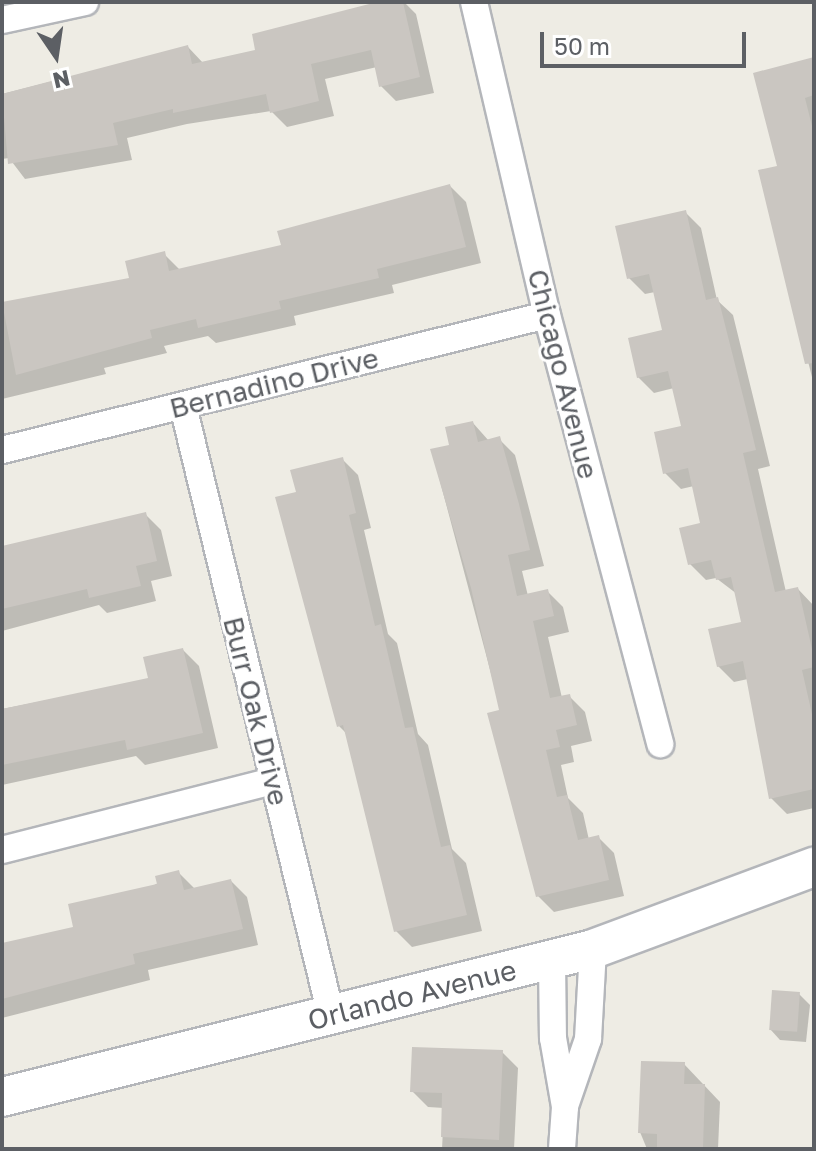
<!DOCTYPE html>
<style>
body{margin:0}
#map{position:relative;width:816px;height:1151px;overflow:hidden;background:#eeece4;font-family:"Golos Text",sans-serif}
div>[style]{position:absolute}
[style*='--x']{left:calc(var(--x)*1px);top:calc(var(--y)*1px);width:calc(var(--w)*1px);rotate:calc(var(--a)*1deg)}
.shadow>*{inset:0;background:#0003}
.building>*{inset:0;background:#cac6c1;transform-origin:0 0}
.roads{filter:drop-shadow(2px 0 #b4b6ba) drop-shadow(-2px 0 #b4b6ba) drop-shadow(0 2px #b4b6ba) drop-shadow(0 -2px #b4b6ba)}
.street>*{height:26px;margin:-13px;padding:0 13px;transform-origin:13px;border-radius:13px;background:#fff}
.secondary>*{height:38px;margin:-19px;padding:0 19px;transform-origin:19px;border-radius:19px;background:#fff}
span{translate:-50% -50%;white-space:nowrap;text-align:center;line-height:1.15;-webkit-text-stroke:6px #fff;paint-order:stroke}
.street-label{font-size:28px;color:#5c5f64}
.frame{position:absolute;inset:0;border:4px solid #5c5f64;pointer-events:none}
.north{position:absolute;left:16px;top:16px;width:80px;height:80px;-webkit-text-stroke:6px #fff;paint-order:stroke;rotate:167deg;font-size:22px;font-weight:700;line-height:32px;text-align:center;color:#5c5f64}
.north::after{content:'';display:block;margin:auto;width:28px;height:36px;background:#5c5f64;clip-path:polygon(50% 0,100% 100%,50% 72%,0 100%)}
.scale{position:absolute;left:540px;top:32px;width:206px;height:36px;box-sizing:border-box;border:4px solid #5c5f64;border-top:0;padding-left:10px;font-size:24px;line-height:28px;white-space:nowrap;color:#5c5f64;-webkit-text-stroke:6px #fff;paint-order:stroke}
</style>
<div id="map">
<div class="shadow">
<i style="clip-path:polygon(387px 2px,404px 2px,416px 14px,434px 93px,396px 101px,381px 86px,377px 67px,325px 79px,334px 116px,287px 127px,271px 111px,187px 124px,127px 138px,132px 160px,25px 179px,9px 158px,2px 159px,2px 94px,188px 47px,204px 64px,258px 51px)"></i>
<i style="clip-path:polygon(814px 59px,814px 385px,760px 171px,779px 167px)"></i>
<i style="clip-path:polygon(450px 186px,466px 202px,481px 263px,392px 285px,394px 293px,294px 316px,296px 325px,216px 343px,208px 336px,164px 346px,167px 353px,104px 368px,106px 374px,2px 399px,2px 304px,132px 280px,164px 254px,180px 270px,283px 246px)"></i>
<i style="clip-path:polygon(685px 212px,701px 228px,717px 300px,733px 315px,770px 466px,758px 469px,786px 592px,798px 589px,814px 606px,814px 808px,787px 814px,771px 798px,748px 679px,734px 682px,718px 666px,743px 624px,737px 594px,716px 578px,706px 580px,690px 564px,703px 525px,694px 486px,681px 489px,665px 473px,683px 427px,674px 388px,654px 393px,638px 377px,664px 332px,655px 292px,645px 294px,629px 278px)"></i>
<i style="clip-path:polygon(473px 423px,489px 441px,499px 439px,515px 455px,544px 566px,522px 571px,528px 596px,547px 591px,563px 607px,569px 632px,548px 637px,562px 698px,569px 696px,585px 712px,592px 741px,571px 746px,574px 762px,561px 765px,568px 798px,583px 813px,589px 840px,598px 837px,614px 853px,624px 896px,554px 912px,538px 896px,501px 711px,432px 451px,451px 446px)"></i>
<i style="clip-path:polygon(342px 459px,358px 475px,371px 528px,364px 530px,388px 634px,397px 643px,418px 734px,428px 745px,452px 849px,466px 863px,482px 931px,412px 947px,396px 931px,346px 733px,339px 726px,298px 494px)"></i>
<i style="clip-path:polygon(145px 514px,161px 530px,172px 576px,151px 581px,156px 601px,107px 613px,99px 605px,2px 631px,2px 550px)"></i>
<i style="clip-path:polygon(183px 650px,199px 666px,218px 748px,145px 765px,136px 756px,2px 785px,2px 709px,150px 680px)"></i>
<i style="clip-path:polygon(178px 872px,195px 889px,231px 881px,247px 897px,258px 945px,148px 970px,150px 980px,2px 1018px,2px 945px,76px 928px)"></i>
<i style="clip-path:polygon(799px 994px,810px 1005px,806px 1042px,780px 1040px,770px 1029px)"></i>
<i style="clip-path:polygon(502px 1052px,518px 1068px,514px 1149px,442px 1149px,444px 1108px,428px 1107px,412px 1091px)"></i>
<i style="clip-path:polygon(684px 1064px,720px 1102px,718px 1149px,647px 1149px,640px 1132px)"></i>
</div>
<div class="building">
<i style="clip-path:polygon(377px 2px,403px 2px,420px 77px,379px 87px,371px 50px,311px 64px,319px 101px,270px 113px,266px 94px,173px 113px,173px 109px,113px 123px,118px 145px,8px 164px,2px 94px,188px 45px,192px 64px,255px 50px,252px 34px)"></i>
<i style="clip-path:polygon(814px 57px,814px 95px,805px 98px,814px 134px,814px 363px,805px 364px,758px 170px,777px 166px,753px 73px)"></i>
<i style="clip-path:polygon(450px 184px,466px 247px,377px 269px,379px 278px,279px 301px,281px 309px,198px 328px,196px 319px,150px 330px,152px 338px,16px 375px,2px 302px,129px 278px,125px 261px,165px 251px,169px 271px,281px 245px,277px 231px)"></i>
<i style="clip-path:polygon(686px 210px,706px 300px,718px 297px,746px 408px,756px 450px,743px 453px,775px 592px,798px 587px,814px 658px,814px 667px,802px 670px,814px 723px,814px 789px,769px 799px,743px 661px,717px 667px,708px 629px,741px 622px,731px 577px,716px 580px,711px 560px,688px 565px,679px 528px,700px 523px,688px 468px,663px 474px,654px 432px,681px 426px,668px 371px,637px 378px,628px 338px,662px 330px,649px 274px,627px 279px,615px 226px)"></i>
<i style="clip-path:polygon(473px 421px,478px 442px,500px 436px,519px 504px,530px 550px,508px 555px,517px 596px,548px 589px,554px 616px,533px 621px,550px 698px,570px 694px,577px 725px,556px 730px,560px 747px,546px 750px,557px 797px,567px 795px,578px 840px,599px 835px,609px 880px,536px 897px,487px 713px,499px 710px,471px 588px,430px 449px,449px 445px,445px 427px)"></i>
<i style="clip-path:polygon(343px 457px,356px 513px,349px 515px,375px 626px,381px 624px,405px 728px,413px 727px,441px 847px,450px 845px,467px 915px,394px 932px,343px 725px,337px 727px,275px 497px,296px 492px,290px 470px)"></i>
<i style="clip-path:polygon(146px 512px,157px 561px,136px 566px,141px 586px,89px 598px,87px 589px,2px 609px,2px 546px)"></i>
<i style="clip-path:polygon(183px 648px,203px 733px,127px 750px,125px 740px,2px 765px,2px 709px,148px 678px,143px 657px)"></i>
<i style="clip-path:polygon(179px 870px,184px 890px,231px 879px,243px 929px,133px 954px,135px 964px,2px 999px,2px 943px,73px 927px,68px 904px,157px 884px,155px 876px)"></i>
<i style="left:772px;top:990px;width:28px;height:40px;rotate:4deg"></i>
<i style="clip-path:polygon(412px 1047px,503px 1050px,499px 1140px,441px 1137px,442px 1093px,410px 1092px)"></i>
<i style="clip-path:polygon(641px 1061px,685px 1062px,684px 1084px,705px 1084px,703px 1148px,657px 1147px,657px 1134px,638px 1133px)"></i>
</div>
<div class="roads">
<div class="street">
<i style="--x:474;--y:2;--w:321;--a:76.9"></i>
<i style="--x:547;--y:315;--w:444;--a:75.2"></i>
<i style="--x:2;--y:20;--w:85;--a:-12.2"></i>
<i style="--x:183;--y:406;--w:627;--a:76.34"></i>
<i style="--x:2;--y:450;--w:561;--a:-13.91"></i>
<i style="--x:2;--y:850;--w:280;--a:-14.3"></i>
<i style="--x:552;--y:960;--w:78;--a:89.3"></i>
<i style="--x:553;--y:1038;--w:70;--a:80.1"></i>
<i style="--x:565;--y:1107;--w:42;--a:94.1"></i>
<i style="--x:566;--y:1103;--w:68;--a:-71"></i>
<i style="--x:588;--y:1039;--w:90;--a:-86.8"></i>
</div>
<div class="secondary">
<i style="--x:2;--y:1097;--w:609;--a:-14.06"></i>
<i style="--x:593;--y:949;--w:236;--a:-20.4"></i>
</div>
</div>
<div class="street-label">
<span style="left:563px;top:374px;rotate:76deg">Chicago Avenue</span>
<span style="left:274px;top:383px;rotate:-14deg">Bernadino Drive</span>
<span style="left:256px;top:711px;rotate:76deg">Burr Oak Drive</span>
<span style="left:412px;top:995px;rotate:-14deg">Orlando Avenue</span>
</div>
<div class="frame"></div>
<div class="north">N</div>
<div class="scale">50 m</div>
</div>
